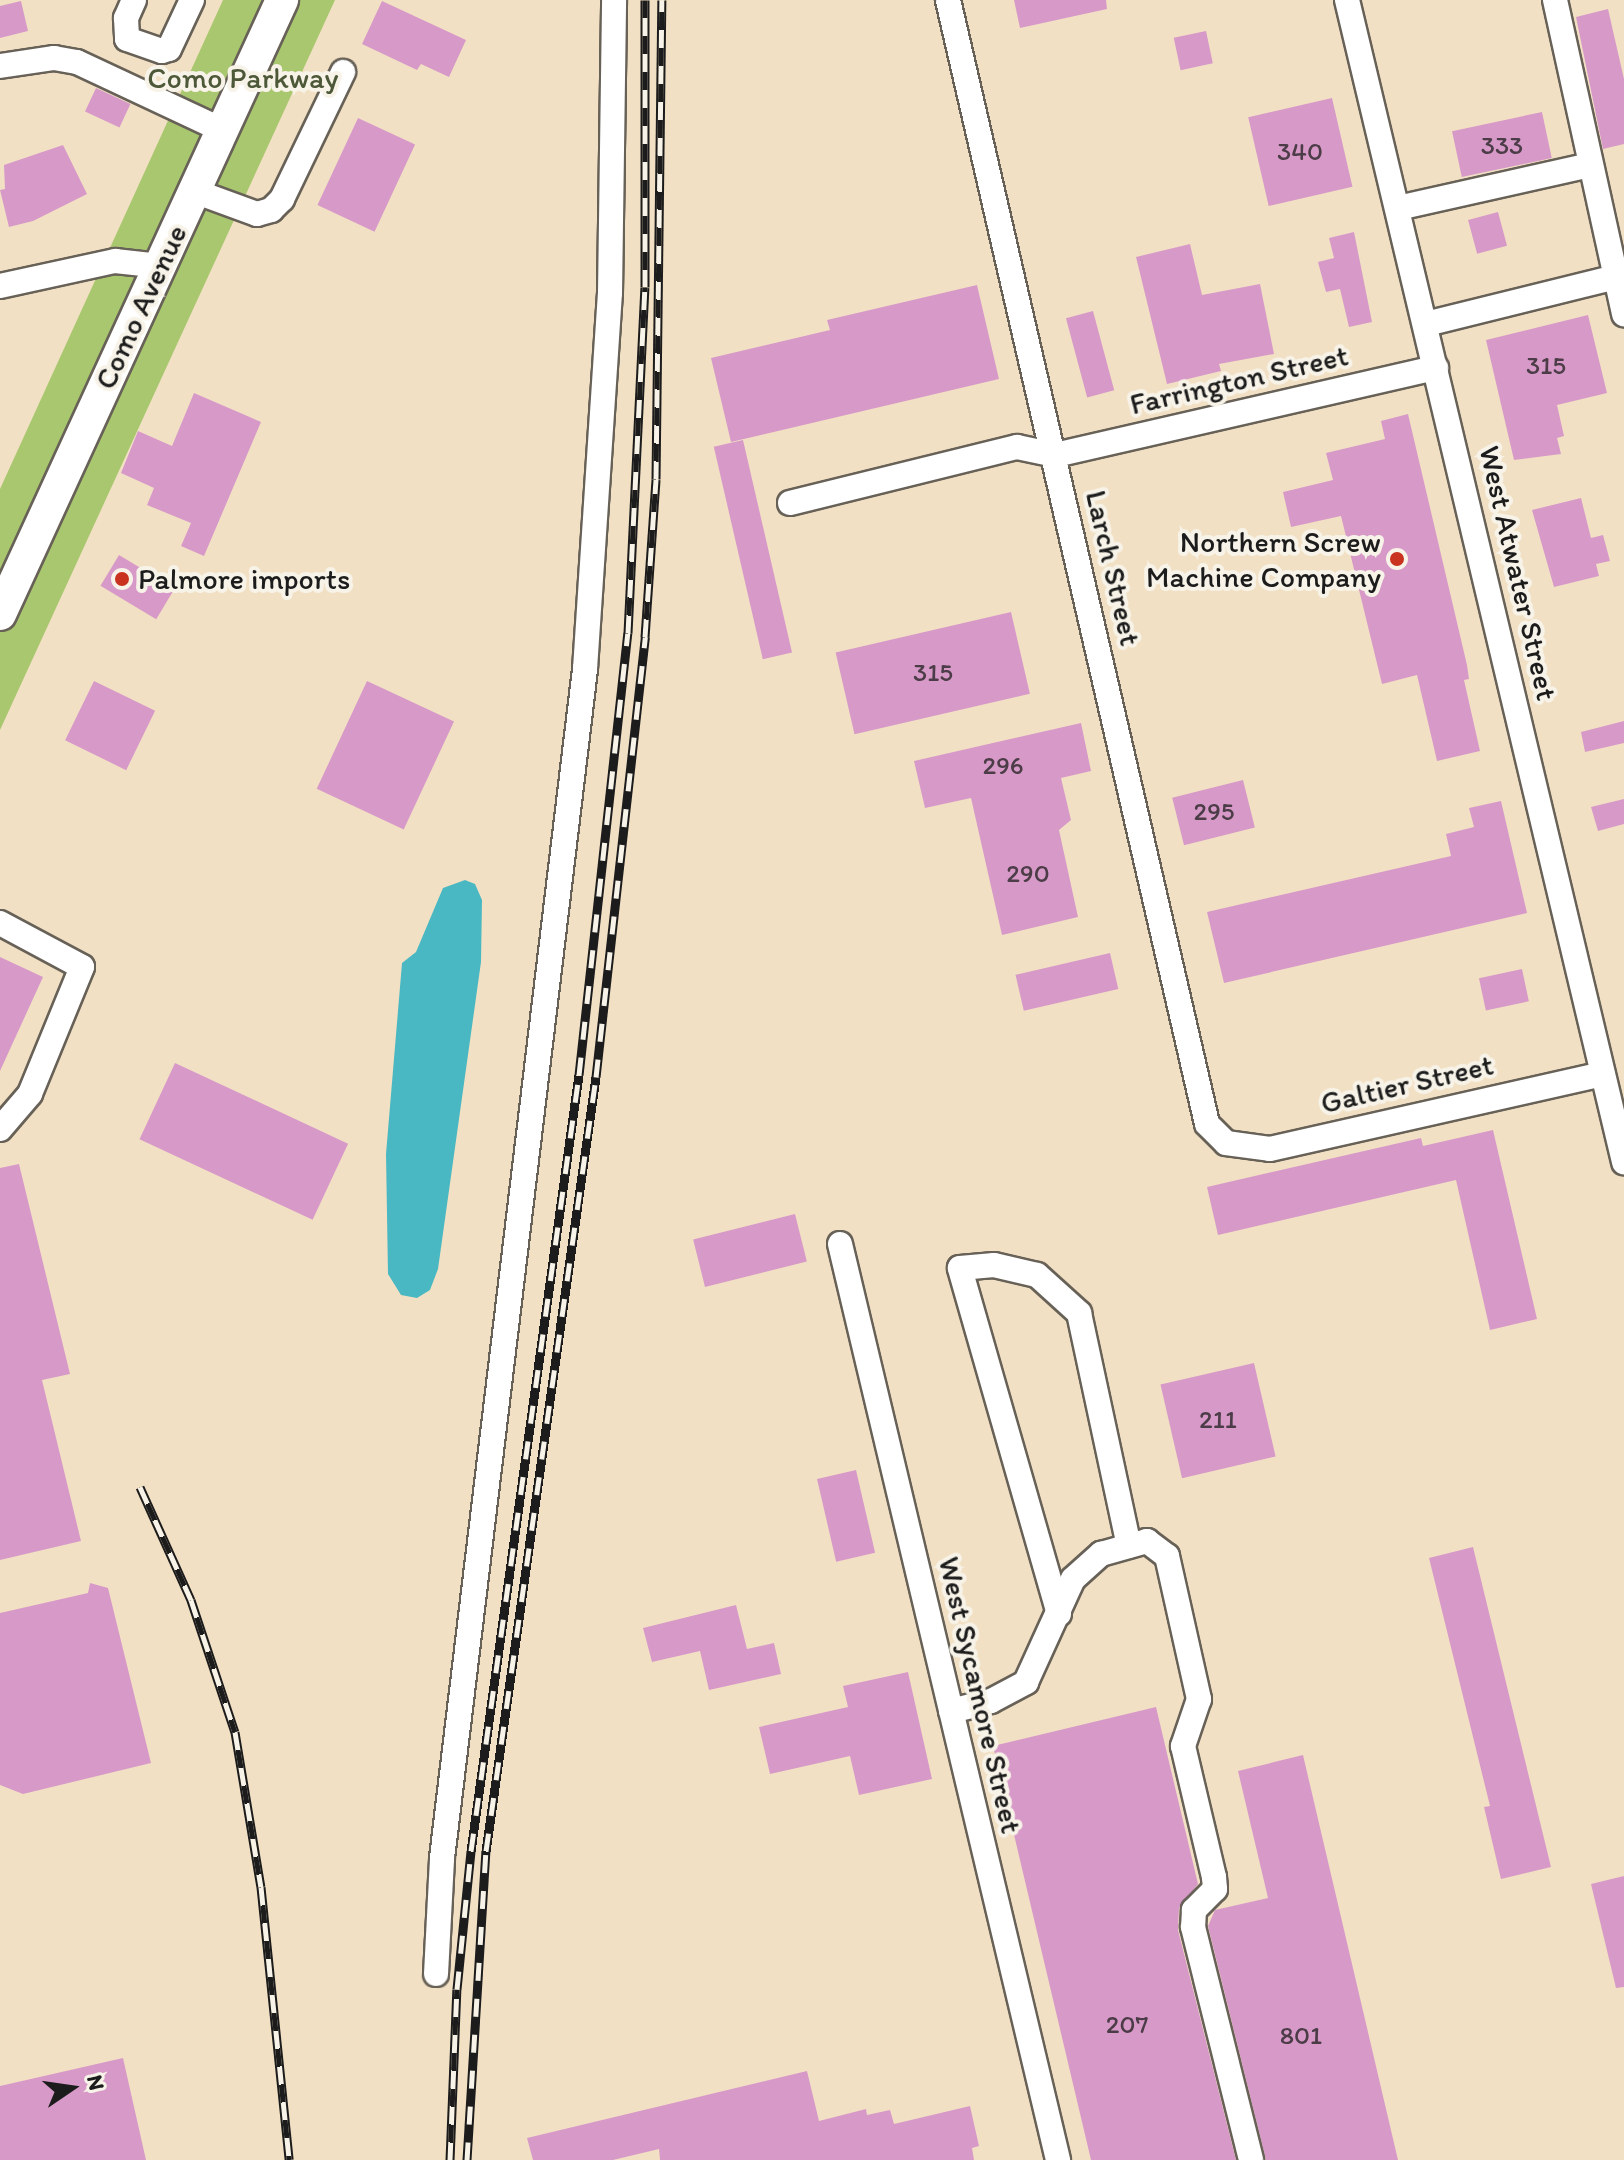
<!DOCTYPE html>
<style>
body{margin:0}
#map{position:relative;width:1624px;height:2160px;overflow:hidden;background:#f2e0c4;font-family:Itim,sans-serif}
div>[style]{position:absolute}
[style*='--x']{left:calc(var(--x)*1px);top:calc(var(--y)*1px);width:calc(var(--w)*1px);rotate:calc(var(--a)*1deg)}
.green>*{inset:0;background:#a9c76f}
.water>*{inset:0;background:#4ab8c2}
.building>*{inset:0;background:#d79ac8;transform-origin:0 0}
.roads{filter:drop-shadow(2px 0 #676157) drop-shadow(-2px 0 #676157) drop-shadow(0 2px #676157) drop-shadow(0 -2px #676157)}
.minor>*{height:24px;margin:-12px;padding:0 12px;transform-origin:12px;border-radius:12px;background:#fff}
.major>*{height:32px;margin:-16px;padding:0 16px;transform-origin:16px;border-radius:16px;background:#fff}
.rail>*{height:9px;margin-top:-4.5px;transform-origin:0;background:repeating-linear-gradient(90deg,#f7f3e8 0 18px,#1c1c1c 0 36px);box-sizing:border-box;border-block:2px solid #1c1c1c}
.dots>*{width:22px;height:22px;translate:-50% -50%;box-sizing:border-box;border:4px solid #f7f3e8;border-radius:50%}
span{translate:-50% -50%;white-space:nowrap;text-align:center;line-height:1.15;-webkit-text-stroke:8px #f7f3e8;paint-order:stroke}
.number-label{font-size:26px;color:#4b3c47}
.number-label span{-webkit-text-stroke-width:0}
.park-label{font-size:30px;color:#4d5839}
.street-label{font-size:30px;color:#1c1c1c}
.poi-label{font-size:30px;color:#1c1c1c}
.right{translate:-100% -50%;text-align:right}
.left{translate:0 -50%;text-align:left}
.north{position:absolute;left:32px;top:2048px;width:80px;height:80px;-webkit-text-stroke:6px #f7f3e8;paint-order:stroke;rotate:77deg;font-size:22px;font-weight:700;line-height:32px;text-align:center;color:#1c1c1c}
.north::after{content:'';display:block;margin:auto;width:28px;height:36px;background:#1c1c1c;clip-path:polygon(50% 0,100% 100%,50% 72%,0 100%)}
</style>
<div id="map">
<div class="green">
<i style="clip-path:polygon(223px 0,335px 0,0 730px,0 489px)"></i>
</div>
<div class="water">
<i style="clip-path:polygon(465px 880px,475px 884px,482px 900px,481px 962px,438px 1269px,430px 1290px,417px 1298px,401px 1295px,388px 1274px,386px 1154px,402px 963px,416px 952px,443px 888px)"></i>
</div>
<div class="building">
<i style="clip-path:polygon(1014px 0,1106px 0,1107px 9px,1020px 28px)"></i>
<i style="clip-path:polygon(21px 1px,28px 31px,0 38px,0 6px)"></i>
<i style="clip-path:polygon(382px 1px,466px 40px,449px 77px,421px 64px,417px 70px,362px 44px)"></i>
<i style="clip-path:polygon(1608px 9px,1624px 79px,1624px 144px,1603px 149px,1576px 17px)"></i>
<i style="left:1206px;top:31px;width:33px;height:33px;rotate:78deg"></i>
<i style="left:96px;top:88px;width:38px;height:26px;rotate:25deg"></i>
<i style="left:1332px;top:98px;width:91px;height:86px;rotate:77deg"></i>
<i style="left:1542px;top:112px;width:47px;height:92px;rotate:78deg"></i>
<i style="left:358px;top:118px;width:63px;height:96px;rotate:25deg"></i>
<i style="clip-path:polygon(63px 145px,87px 194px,33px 221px,9px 227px,0 190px,5px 189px,4px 165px)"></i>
<i style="left:1498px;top:212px;width:35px;height:31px;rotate:75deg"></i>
<i style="clip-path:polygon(1354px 232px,1372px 322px,1349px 327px,1340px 289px,1326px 292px,1318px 262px,1334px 258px,1329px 238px)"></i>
<i style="clip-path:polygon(1190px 244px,1202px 295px,1260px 284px,1274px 354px,1219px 364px,1221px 371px,1167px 384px,1136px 257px)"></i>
<i style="clip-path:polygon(977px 285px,999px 379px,731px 442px,711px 358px,830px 330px,827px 320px)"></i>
<i style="left:1093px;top:311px;width:82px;height:28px;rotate:75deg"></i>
<i style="clip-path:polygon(1588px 315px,1607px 393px,1557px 405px,1564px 436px,1557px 438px,1561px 454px,1514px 460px,1486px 340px)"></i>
<i style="clip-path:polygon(194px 393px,261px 422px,204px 556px,181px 546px,191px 523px,147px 505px,154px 488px,121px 473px,138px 431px,172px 446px)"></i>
<i style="clip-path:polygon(1408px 414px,1467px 665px,1469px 679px,1464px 680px,1480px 751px,1437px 761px,1417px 675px,1382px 684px,1341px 516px,1291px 527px,1283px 492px,1333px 480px,1326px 453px,1385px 439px,1381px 421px)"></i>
<i style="left:743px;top:440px;width:218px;height:30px;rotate:77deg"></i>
<i style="clip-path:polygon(1581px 498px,1591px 538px,1603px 535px,1610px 561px,1596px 564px,1599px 576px,1554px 587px,1532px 510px)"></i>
<i style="left:119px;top:555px;width:65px;height:36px;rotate:31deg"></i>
<i style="left:1011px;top:612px;width:84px;height:180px;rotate:77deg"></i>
<i style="left:94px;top:681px;width:68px;height:66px;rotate:26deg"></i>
<i style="left:367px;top:681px;width:96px;height:119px;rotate:25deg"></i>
<i style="clip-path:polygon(1624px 721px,1624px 743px,1585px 752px,1581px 732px)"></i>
<i style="clip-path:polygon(1081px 723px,1091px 771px,1061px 778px,1071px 820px,1059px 830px,1078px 917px,1002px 935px,971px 798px,925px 808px,914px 761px)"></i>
<i style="left:1243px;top:780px;width:49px;height:73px;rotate:76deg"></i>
<i style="clip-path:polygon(1624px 799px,1624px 824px,1598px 831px,1591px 807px)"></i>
<i style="clip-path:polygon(1501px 801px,1527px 913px,1224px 983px,1207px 912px,1451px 856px,1446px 834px,1474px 827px,1469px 808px)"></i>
<i style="left:1110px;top:953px;width:37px;height:97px;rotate:77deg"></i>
<i style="clip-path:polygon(0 957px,43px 977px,0 1071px)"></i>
<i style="left:1522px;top:969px;width:33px;height:44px;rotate:78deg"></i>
<i style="left:175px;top:1063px;width:191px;height:84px;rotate:25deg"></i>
<i style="clip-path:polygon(1493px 1130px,1537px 1319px,1490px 1330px,1456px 1180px,1218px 1235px,1207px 1187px,1421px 1138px,1423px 1146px)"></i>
<i style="clip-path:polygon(19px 1164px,70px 1374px,42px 1380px,81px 1541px,0 1560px,0 1168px)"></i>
<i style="left:795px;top:1214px;width:49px;height:105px;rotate:76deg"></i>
<i style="left:1254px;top:1363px;width:96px;height:96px;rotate:77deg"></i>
<i style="left:856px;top:1470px;width:85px;height:40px;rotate:77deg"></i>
<i style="clip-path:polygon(1473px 1547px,1551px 1867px,1501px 1879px,1484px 1807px,1490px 1806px,1429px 1558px)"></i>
<i style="clip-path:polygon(90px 1583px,108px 1588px,151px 1763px,23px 1794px,0 1785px,0 1613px,88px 1593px)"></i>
<i style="clip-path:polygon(736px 1605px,747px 1649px,774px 1643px,781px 1674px,709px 1690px,700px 1651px,652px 1662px,643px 1628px)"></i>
<i style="clip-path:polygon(908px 1672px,932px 1779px,859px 1795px,850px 1756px,770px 1774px,759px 1727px,848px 1707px,843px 1686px)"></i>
<i style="clip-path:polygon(1156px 1707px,1198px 1884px,1179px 1908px,1178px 1930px,1236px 2160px,1091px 2160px,993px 1746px)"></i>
<i style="clip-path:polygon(1303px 1755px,1398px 2160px,1266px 2160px,1208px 1926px,1215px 1910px,1268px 1898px,1238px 1771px)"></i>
<i style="clip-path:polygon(1624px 1876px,1624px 1987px,1616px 1988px,1591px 1884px)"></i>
<i style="clip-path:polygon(123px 2058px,146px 2160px,0 2160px,0 2086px)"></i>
<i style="clip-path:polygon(807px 2071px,819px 2121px,866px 2109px,867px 2115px,890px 2110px,894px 2124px,970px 2106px,979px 2146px,972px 2148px,974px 2160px,660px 2160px,659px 2149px,613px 2160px,533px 2160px,527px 2138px)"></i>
</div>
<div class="roads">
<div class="minor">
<i style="--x:134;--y:0;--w:20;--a:114"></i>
<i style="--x:126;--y:18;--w:21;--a:87"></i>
<i style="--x:127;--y:39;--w:37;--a:19"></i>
<i style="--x:162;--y:51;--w:7;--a:-16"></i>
<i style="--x:169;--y:49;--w:54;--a:-64.9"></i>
<i style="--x:948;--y:0;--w:1153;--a:77.02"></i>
<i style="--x:1207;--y:1124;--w:27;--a:45"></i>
<i style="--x:1226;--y:1143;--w:44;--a:7.8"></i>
<i style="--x:1270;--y:1149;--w:341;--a:-12.7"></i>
<i style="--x:1347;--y:0;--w:1195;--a:76.59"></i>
<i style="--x:1555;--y:0;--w:322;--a:77.6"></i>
<i style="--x:0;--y:66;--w:55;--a:-8.4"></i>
<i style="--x:54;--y:58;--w:23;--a:10"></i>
<i style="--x:77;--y:62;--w:160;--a:25.1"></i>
<i style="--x:194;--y:191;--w:67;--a:20.1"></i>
<i style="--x:257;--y:214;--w:15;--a:-16"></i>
<i style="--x:271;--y:210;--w:16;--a:-45"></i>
<i style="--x:282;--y:199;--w:141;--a:-64.3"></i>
<i style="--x:1398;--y:208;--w:197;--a:-12.6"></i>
<i style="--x:0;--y:286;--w:118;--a:-12.3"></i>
<i style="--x:115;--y:261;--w:45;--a:6.3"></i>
<i style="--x:1426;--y:324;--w:204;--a:-13.9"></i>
<i style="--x:790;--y:503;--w:234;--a:-13.9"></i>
<i style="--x:1017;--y:447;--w:39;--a:12"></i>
<i style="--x:1055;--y:455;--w:391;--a:-12.9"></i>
<i style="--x:0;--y:923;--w:93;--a:28.2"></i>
<i style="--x:82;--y:967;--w:137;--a:112.3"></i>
<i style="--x:30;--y:1094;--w:46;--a:130.6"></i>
<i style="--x:840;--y:1244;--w:942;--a:76.61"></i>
<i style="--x:1059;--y:1614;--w:360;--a:-106"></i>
<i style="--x:960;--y:1268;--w:34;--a:-5"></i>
<i style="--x:994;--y:1265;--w:44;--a:13.1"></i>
<i style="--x:1037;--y:1275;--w:57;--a:42.1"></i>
<i style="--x:1079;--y:1313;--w:238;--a:77.9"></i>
<i style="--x:951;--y:1711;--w:41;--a:-14"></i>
<i style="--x:991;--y:1701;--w:40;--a:-28"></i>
<i style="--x:1026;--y:1682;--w:113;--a:-65.5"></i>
<i style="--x:1073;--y:1579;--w:38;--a:-42"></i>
<i style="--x:1101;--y:1554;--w:48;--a:-15.8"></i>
<i style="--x:1147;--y:1541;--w:25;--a:37"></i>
<i style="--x:1167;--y:1556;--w:147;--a:77.4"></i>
<i style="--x:1199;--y:1699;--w:50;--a:108.8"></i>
<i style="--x:1183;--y:1746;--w:135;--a:76.7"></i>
<i style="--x:1214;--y:1877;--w:12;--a:85"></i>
<i style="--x:1215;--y:1889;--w:30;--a:135"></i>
<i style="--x:1194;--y:1910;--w:17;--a:93"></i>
<i style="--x:1193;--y:1927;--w:240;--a:76"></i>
<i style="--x:436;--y:1974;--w:116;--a:-87"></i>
<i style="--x:442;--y:1858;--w:1198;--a:-83.14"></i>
<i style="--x:585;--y:669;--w:377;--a:-86.2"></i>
<i style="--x:610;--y:293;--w:293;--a:-89.2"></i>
</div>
<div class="major">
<i style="--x:0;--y:614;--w:676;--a:-65.33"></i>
</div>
</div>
<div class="rail">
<i style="--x:140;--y:1487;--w:124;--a:65.7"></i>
<i style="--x:191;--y:1600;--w:139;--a:71.6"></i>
<i style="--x:235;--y:1732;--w:157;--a:80.5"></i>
<i style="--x:261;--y:1887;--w:274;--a:84.1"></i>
<i style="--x:450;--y:2160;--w:171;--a:-87.7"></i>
<i style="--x:457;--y:1989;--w:139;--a:-84.2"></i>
<i style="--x:471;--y:1851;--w:783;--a:-82.08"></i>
<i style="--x:579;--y:1075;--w:445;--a:-83.7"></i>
<i style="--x:628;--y:633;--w:346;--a:-87.2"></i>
<i style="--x:645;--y:287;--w:287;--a:-90"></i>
<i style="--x:467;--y:2160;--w:310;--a:-86.5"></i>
<i style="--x:486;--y:1851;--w:782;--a:-81.91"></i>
<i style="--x:596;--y:1077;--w:443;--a:-83.6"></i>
<i style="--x:645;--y:637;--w:158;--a:-86"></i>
<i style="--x:656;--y:479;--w:479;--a:-89.3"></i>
</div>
<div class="dots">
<i style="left:1397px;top:559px;background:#c8321e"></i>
<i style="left:122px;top:579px;background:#c8321e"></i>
</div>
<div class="number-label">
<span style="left:1502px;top:146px">333</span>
<span style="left:1300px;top:152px">340</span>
<span style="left:1546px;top:366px">315</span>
<span style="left:933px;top:673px">315</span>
<span style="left:1003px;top:766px">296</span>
<span style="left:1214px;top:812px">295</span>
<span style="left:1028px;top:874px">290</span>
<span style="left:1218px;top:1420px">211</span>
<span style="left:1127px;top:2025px">207</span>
<span style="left:1301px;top:2036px">801</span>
</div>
<div class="park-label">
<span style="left:243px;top:78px">Como Parkway</span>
</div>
<div class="street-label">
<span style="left:141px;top:307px;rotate:-65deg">Como Avenue</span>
<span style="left:1239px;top:380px;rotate:-13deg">Farrington Street</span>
<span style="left:1113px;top:568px;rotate:77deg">Larch Street</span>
<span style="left:1518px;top:573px;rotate:77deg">West Atwater Street</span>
<span style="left:1407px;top:1084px;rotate:-13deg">Galtier Street</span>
<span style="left:980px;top:1695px;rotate:77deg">West Sycamore Street</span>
</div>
<div class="poi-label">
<span class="right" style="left:1381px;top:559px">Northern Screw<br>Machine Company</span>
<span class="left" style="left:138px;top:579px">Palmore imports</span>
</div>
<div class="north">N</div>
</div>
